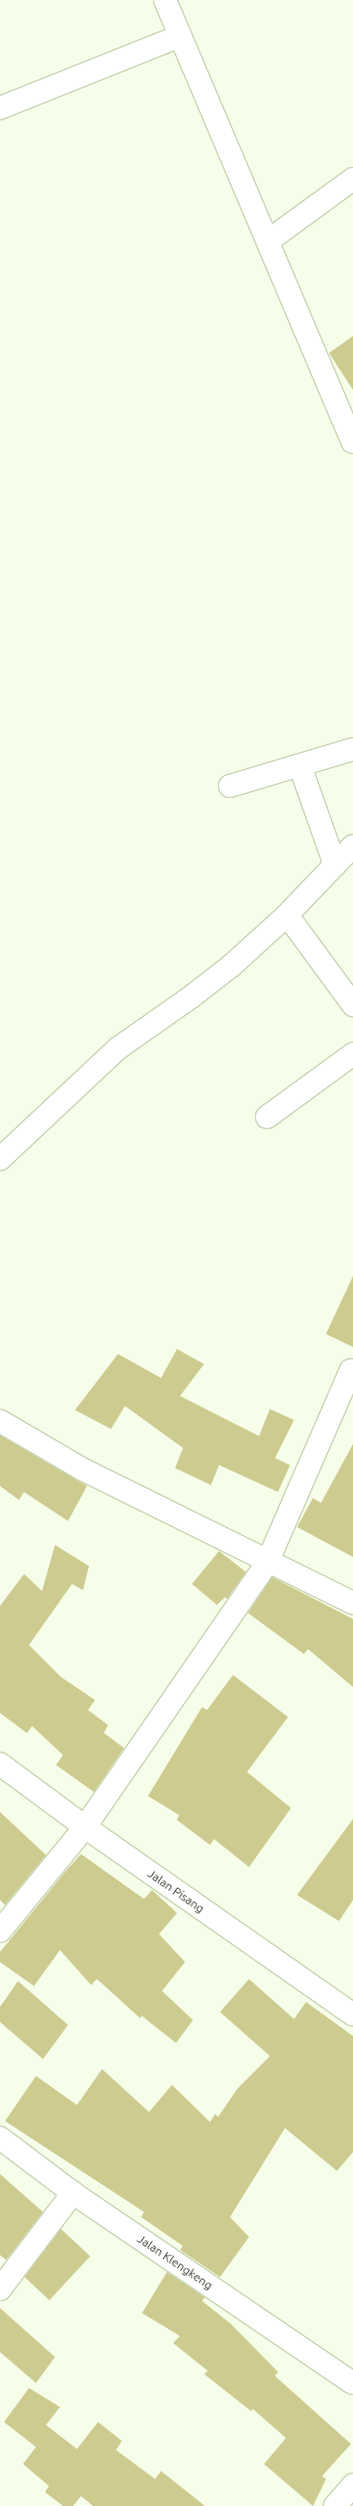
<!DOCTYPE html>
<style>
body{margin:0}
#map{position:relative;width:353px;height:2506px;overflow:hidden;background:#f6feea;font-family:Ubuntu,sans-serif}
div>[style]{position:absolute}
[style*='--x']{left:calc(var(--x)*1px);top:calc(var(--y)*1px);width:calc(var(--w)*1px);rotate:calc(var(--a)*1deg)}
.building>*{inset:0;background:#cdcb8f;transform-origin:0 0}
.roads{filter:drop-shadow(1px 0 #c8d4b3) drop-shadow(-1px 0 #c8d4b3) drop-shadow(0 1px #c8d4b3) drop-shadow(0 -1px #c8d4b3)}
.street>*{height:22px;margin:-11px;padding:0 11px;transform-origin:11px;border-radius:11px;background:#fff}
span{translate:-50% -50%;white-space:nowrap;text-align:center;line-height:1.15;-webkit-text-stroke:4px #fff;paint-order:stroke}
.street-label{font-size:12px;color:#32372a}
</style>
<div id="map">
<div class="building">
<i style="clip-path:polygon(353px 336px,353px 390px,329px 353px)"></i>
<i style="clip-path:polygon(353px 1276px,353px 1347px,326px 1334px)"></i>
<i style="clip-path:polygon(177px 1349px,204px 1364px,180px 1396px,259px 1436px,270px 1409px,294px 1420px,275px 1458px,290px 1465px,278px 1492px,219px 1465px,211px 1485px,175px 1468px,183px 1448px,125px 1406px,111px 1429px,75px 1410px,118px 1354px,161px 1378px)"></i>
<i style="clip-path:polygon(0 1435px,87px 1486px,68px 1521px,24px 1492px,19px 1500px,0 1486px)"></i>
<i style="clip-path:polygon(353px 1444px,353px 1557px,297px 1527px,313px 1498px,321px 1503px)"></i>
<i style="clip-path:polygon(55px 1545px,89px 1566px,83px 1590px,72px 1584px,29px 1645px,61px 1677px,95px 1700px,88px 1710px,108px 1725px,104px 1733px,124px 1748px,94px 1792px,56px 1765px,63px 1755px,32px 1726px,27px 1733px,0 1713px,0 1606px,24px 1574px,42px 1591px)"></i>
<i style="clip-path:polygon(219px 1551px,246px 1572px,227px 1599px,225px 1597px,217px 1605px,192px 1584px)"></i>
<i style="clip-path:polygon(272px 1577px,353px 1619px,353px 1687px,308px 1649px,304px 1654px,248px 1613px)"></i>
<i style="clip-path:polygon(233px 1675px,288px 1717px,247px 1772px,291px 1808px,249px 1867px,214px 1839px,210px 1845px,177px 1820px,179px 1815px,148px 1796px,202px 1707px,207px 1710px)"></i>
<i style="clip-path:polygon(0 1812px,46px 1855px,5px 1905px,0 1900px)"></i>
<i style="clip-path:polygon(353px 1819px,353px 1900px,339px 1921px,297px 1895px)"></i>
<i style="clip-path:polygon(81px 1854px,144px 1899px,152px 1890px,177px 1913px,159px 1934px,185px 1962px,162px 1991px,193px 2020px,176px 2043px,142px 2016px,140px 2018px,97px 1979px,91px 1985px,60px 1950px,34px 1986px,0 1962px,0 1952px,65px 1872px)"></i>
<i style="clip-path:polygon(249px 1979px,294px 2019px,306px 2002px,353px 2036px,353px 2152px,337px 2171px,285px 2128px,230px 2217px,249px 2237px,220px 2277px,180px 2250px,183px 2246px,141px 2217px,144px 2212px,5px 2121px,36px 2076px,77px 2105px,102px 2069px,149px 2112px,172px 2085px,210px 2122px,215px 2114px,218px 2117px,238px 2088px,270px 2056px,220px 2012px)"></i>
<i style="clip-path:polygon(18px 1981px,68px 2025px,43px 2059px,0 2022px,0 2007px)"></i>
<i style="clip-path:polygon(0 2174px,43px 2212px,6px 2260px,0 2255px)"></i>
<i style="left:61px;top:2229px;width:40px;height:60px;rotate:43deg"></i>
<i style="clip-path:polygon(167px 2272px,205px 2297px,202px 2301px,231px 2324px,278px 2372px,275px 2376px,351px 2444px,322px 2476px,326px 2479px,313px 2506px,264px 2464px,286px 2438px,253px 2409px,251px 2411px,204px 2374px,208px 2371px,173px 2343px,180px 2336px,142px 2313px)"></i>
<i style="clip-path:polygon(0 2308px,55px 2357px,36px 2383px,0 2352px)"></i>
<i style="clip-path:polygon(29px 2388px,60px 2407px,46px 2425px,77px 2449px,98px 2422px,122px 2441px,116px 2450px,155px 2479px,161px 2471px,205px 2506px,93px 2506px,81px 2496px,73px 2506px,63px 2506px,45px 2492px,49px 2486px,23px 2464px,36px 2447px,4px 2422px)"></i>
</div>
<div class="roads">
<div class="street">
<i style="--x:165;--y:0;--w:480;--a:67"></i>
<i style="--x:0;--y:108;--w:194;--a:-21.8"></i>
<i style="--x:268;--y:241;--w:105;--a:-36.1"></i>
<i style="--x:300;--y:766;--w:105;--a:70.5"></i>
<i style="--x:230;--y:786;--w:128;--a:-16.7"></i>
<i style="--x:287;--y:915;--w:112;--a:53.7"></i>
<i style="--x:267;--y:1117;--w:107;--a:-36.2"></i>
<i style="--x:0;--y:1159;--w:161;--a:-43.2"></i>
<i style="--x:117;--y:1049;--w:90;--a:-35.1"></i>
<i style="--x:191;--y:997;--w:51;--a:-37.8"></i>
<i style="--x:231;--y:966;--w:76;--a:-42.3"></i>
<i style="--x:287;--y:915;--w:95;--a:-46.3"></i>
<i style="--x:0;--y:1421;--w:97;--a:30.3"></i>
<i style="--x:84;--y:1470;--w:300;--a:26.3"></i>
<i style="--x:0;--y:1764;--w:106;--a:36.5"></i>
<i style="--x:85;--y:1827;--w:327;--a:35"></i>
<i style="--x:0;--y:1931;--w:134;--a:-50.7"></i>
<i style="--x:85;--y:1827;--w:321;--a:-55.4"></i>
<i style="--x:267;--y:1563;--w:210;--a:-66.5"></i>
<i style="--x:0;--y:2138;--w:91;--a:37"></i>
<i style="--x:73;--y:2193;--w:338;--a:34.2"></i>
<i style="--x:0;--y:2289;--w:121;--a:-52.8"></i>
<i style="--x:335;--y:2506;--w:28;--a:-49"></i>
</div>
</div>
<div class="street-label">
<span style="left:176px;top:1891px;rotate:35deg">Jalan Pisang</span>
<span style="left:175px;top:2262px;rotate:34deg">Jalan Klengkeng</span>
</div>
</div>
